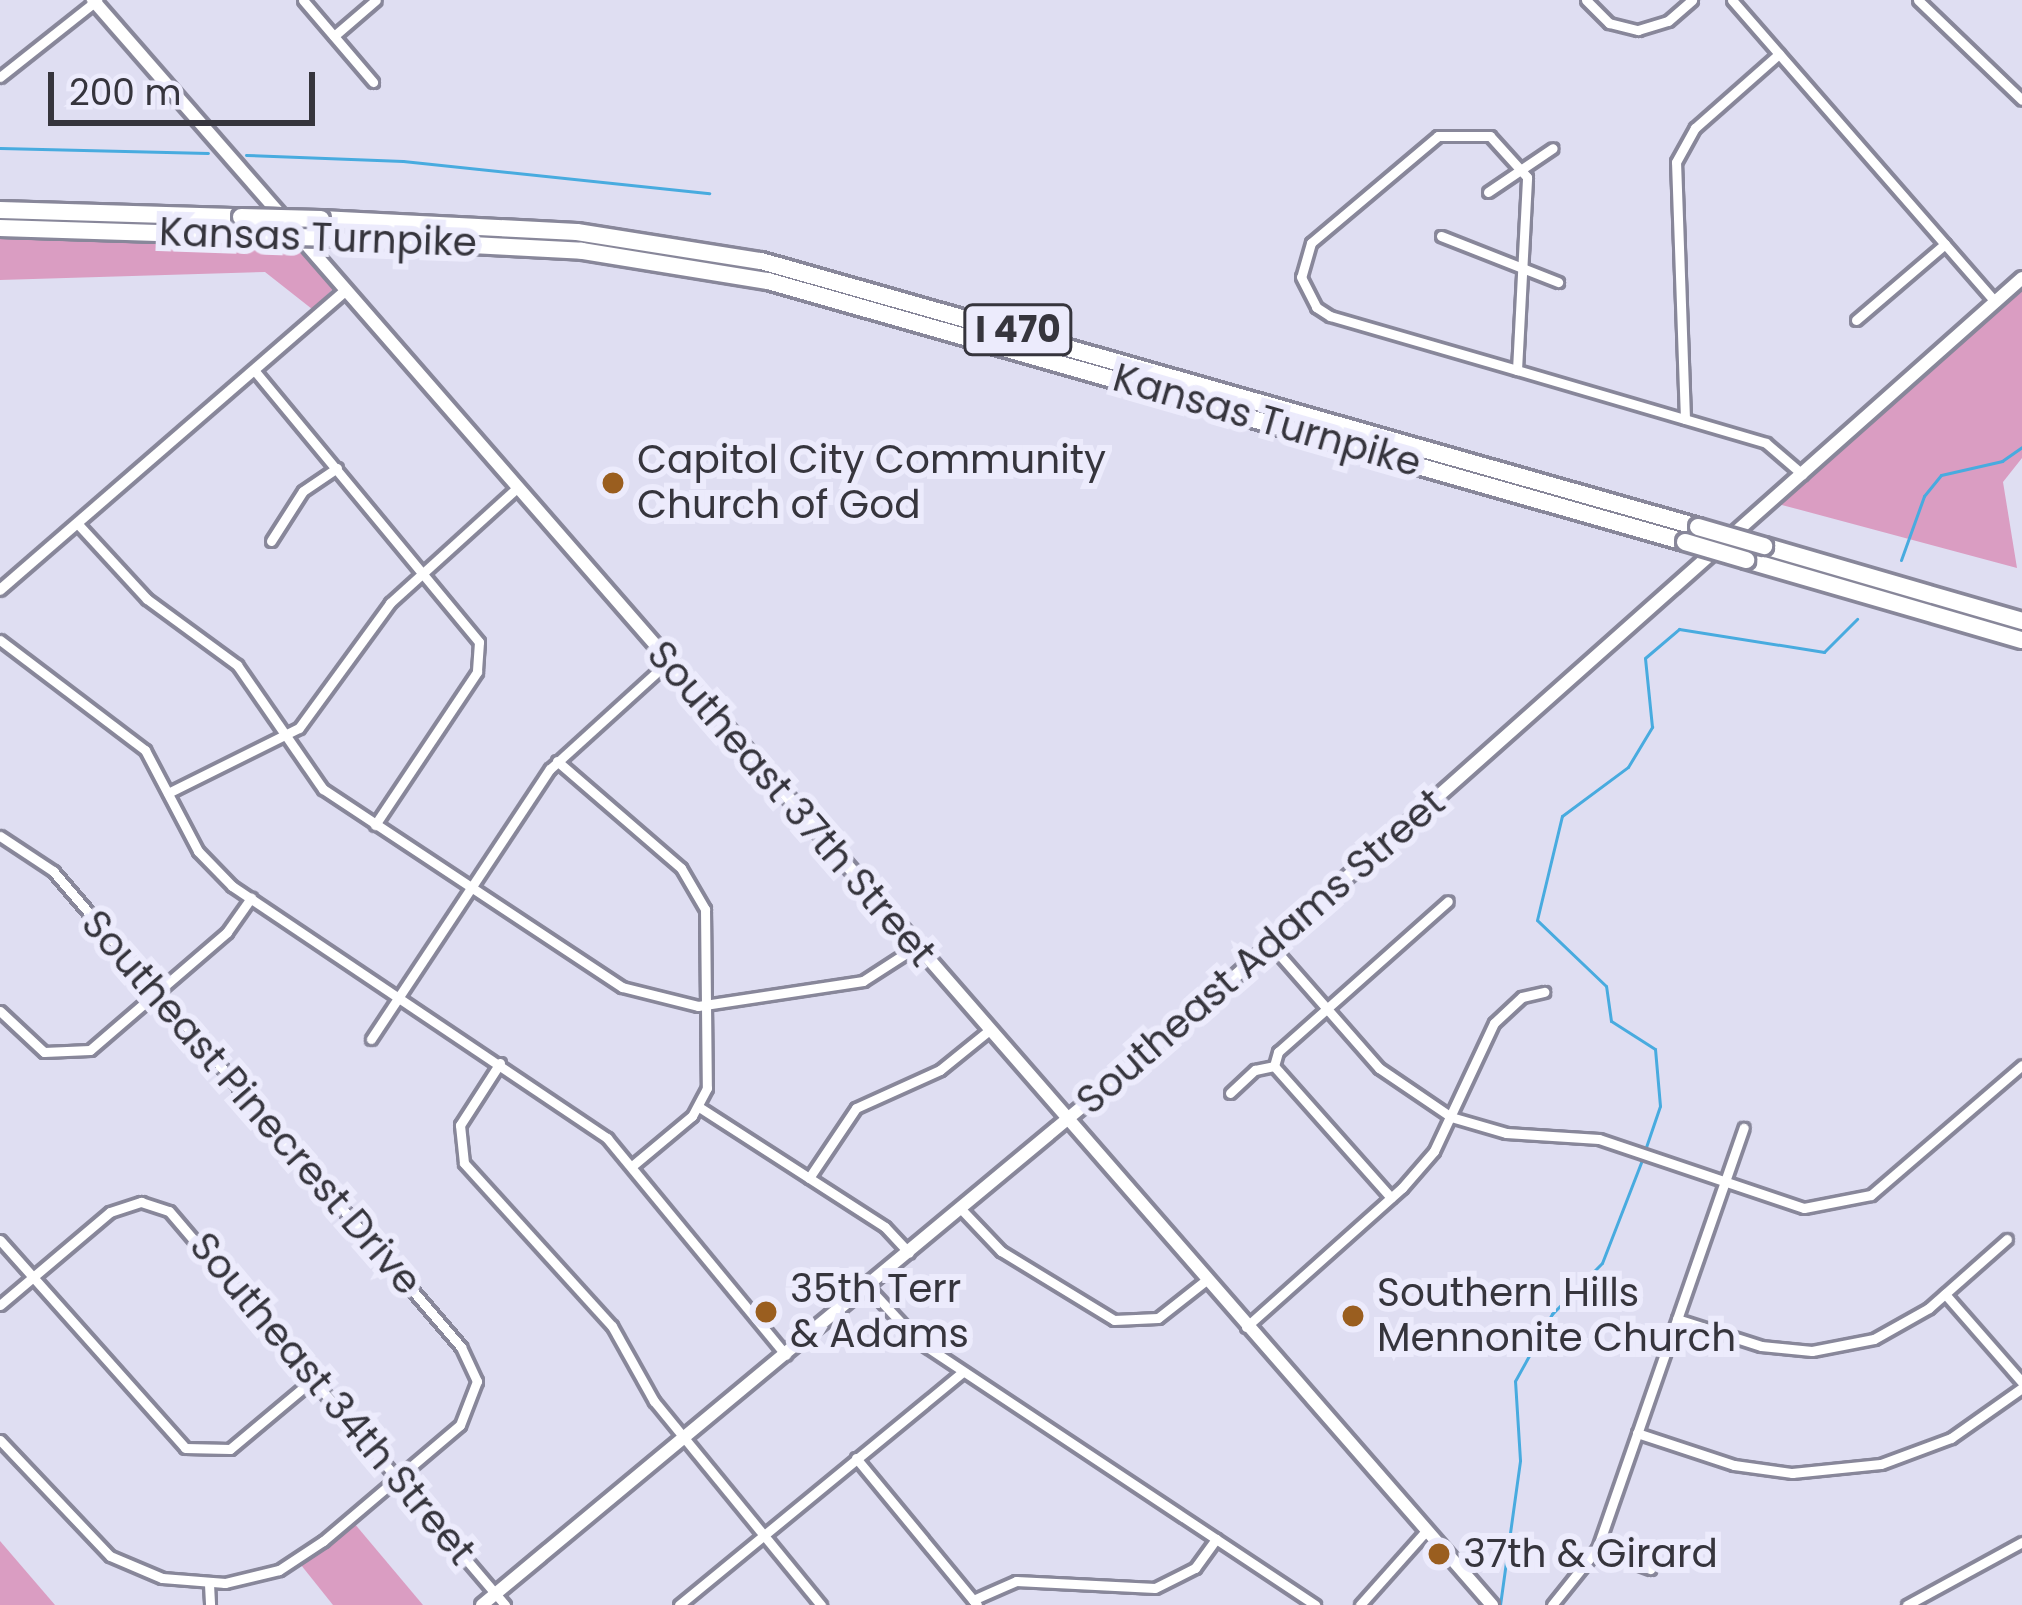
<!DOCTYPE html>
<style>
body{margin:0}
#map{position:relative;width:2022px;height:1605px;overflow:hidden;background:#dfdef2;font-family:Poppins,sans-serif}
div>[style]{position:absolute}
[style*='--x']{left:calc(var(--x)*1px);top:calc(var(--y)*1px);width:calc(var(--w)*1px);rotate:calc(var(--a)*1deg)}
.green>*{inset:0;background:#da9dc2}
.stream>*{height:3px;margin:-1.5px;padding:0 1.5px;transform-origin:1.5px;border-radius:1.5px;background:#48abdf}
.roads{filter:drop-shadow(3px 0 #88879a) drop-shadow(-3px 0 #88879a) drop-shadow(0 3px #88879a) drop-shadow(0 -3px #88879a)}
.minor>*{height:9px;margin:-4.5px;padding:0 4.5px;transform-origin:4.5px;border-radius:4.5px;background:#fff}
.tertiary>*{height:10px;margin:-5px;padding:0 5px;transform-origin:5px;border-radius:5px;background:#fff}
.secondary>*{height:12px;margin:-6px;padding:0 6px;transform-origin:6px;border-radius:6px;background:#fff}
.motorway>*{height:16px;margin:-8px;padding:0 8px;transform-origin:8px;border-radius:8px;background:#fff}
.bridges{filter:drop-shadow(3px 0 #88879a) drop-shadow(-3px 0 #88879a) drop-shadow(0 3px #88879a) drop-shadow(0 -3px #88879a)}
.motorway-bridge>*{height:16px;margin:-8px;padding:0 8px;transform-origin:8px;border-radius:8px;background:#fff}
.dots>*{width:33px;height:33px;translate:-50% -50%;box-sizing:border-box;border:6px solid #ecebfc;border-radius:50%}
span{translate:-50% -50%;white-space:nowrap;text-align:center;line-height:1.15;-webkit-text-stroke:12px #ecebfc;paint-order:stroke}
.shield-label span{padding:3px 9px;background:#ecebfc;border:3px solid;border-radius:9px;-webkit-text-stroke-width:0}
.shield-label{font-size:36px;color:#36353d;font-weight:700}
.street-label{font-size:39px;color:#36353d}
.poi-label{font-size:39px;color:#36353d}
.left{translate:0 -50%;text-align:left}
.scale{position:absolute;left:48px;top:72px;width:267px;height:54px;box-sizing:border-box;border:6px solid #36353d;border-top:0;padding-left:15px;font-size:36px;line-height:42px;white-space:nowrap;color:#36353d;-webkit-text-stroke:9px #ecebfc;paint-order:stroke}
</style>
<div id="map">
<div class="green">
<i style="clip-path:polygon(0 235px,296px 243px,333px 289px,312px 309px,265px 272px,0 280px)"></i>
<i style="clip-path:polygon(2022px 278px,2022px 458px,2003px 482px,2017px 568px,1771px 502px)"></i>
<i style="clip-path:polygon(354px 1523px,423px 1605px,333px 1605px,301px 1565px)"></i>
<i style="clip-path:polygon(0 1541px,55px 1605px,0 1605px)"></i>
</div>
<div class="stream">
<i style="--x:0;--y:148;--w:208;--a:1.4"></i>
<i style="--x:246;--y:155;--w:157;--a:2.2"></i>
<i style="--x:403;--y:161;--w:308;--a:6"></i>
<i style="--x:1901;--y:560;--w:68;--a:-70.2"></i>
<i style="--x:1924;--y:496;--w:27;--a:-51"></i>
<i style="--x:1941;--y:475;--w:63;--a:-12.9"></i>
<i style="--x:2002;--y:461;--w:24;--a:-35"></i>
<i style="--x:1645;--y:1150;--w:46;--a:-71.2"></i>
<i style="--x:1660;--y:1106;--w:57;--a:-95"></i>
<i style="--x:1655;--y:1049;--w:52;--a:-147.5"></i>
<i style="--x:1611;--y:1021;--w:35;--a:-98"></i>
<i style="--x:1606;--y:986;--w:95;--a:-136.3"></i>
<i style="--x:1537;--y:920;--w:107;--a:-76.5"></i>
<i style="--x:1562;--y:816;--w:82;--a:-36.6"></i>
<i style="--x:1628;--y:767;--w:47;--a:-59"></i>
<i style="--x:1652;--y:727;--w:69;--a:-95.8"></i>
<i style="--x:1645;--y:658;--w:45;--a:-40.5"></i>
<i style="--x:1679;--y:629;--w:147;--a:9"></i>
<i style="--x:1824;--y:652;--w:47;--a:-45"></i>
<i style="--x:1500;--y:1605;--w:146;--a:-82.1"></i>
<i style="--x:1520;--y:1460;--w:79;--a:-93.6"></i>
<i style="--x:1515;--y:1381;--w:77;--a:-61.1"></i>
<i style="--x:1552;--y:1314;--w:71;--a:-45.6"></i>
<i style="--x:1602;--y:1263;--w:110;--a:-68.8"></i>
</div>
<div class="roads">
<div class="minor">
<i style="--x:303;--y:0;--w:108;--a:49.5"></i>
<i style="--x:1586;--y:0;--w:33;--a:45"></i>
<i style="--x:1609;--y:23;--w:30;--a:14"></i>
<i style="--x:1638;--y:30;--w:31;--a:-17"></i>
<i style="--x:1668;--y:21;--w:32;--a:-41"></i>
<i style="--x:1732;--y:0;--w:400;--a:48.9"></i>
<i style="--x:1918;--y:0;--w:144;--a:43.9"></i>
<i style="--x:334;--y:36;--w:55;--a:-40.6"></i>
<i style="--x:0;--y:77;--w:124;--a:-38.4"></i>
<i style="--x:1488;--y:192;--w:78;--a:-34.1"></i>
<i style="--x:1441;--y:236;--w:126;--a:21.5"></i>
<i style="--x:1856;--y:320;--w:117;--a:-40.5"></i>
<i style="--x:254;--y:370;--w:353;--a:50.4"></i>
<i style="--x:479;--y:642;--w:30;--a:94"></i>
<i style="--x:477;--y:672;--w:184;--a:123.7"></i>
<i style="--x:1517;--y:370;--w:193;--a:-87"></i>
<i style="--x:1527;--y:177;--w:55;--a:-132.1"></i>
<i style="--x:1490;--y:136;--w:52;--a:180"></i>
<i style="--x:1438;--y:136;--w:166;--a:139.9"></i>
<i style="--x:1311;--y:243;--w:35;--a:106"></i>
<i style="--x:1301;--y:277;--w:34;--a:63"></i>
<i style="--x:1316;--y:307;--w:17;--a:33"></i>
<i style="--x:1330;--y:316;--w:195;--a:16.1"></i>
<i style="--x:1517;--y:370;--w:259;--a:16.3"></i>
<i style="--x:1766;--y:443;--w:48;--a:40.7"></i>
<i style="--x:1685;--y:419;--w:257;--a:-92"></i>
<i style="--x:1676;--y:162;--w:39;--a:-61"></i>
<i style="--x:1695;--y:128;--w:112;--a:-41.4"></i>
<i style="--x:77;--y:523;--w:103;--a:47.4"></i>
<i style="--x:147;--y:599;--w:112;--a:36.3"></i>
<i style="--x:237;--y:665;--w:151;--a:55.3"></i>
<i style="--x:323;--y:789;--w:359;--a:33.5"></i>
<i style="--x:622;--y:987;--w:78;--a:14"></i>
<i style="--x:698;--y:1006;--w:167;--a:-8.6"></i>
<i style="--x:863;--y:981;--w:61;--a:-32.9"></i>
<i style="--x:271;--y:541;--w:59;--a:-57.4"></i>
<i style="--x:303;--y:491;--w:41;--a:-34.1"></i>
<i style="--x:0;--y:640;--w:182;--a:37.2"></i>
<i style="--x:145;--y:750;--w:114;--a:62.3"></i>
<i style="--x:198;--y:851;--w:49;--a:45.8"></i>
<i style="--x:232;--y:886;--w:452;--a:33.9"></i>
<i style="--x:607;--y:1138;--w:281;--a:50.5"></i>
<i style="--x:557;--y:761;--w:164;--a:40.8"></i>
<i style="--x:681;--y:868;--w:48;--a:59.7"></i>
<i style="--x:705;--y:909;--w:179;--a:89.4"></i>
<i style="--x:707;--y:1088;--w:32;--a:118"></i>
<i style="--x:692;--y:1116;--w:78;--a:140.2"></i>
<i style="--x:168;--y:793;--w:146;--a:-26.4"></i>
<i style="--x:299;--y:728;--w:155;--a:-53.9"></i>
<i style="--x:390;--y:603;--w:171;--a:-42.2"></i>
<i style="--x:0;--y:836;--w:64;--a:33.4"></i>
<i style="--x:53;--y:871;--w:627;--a:49.4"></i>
<i style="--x:461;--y:1347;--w:38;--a:65"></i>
<i style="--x:477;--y:1381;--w:47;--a:111.1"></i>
<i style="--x:460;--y:1425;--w:180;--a:139.7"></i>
<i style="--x:323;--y:1541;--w:53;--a:146.6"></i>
<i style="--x:279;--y:1570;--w:56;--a:166.5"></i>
<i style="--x:225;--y:1583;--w:63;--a:-175.5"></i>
<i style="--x:162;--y:1578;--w:56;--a:-157.1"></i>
<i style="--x:110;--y:1556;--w:160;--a:-133.5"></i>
<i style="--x:1271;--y:945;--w:164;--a:48.7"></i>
<i style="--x:1379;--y:1068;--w:87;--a:34.2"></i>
<i style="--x:1451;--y:1117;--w:57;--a:16.2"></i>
<i style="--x:1506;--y:1133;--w:93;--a:3.7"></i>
<i style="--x:1599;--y:1139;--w:216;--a:18.6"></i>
<i style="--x:1804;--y:1208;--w:68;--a:-11"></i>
<i style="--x:1871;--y:1195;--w:199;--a:-40.7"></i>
<i style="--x:0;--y:1011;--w:60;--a:43"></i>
<i style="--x:44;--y:1052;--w:46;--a:-2.5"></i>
<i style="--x:90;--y:1050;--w:181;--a:-40.7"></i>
<i style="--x:227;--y:932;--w:42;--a:-54.8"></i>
<i style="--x:371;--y:1039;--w:324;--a:-56.5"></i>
<i style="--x:550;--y:769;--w:159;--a:-42.2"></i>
<i style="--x:500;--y:1063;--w:74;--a:122.8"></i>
<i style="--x:460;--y:1125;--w:38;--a:84"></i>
<i style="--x:464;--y:1163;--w:220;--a:47.8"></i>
<i style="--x:612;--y:1326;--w:86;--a:60.8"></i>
<i style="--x:654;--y:1401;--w:264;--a:50.7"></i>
<i style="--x:1274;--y:1066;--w:15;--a:-74"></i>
<i style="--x:1278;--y:1052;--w:227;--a:-41.6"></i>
<i style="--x:1274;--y:1066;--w:176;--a:48.4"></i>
<i style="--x:1230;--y:1093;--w:34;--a:-43"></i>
<i style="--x:1255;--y:1070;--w:19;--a:-12"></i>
<i style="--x:699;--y:1107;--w:221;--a:32.8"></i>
<i style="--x:885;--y:1227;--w:35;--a:47"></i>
<i style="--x:809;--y:1178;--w:84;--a:-56.1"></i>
<i style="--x:856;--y:1108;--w:92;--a:-24.3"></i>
<i style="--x:940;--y:1070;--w:60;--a:-39"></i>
<i style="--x:962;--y:1210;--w:57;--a:46.4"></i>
<i style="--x:1001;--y:1251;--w:132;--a:31.4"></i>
<i style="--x:1114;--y:1320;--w:44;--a:-2.6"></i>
<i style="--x:1158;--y:1318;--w:60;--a:-38.2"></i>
<i style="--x:0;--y:1240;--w:278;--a:48.3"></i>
<i style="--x:185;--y:1448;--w:45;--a:1.3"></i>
<i style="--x:230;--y:1449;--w:111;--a:-39.9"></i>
<i style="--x:868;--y:1287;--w:74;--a:47.2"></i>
<i style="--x:918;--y:1341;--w:477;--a:33.6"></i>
<i style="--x:1945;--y:1294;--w:117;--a:48.8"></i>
<i style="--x:0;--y:1305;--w:144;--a:-40.2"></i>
<i style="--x:110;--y:1212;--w:33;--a:-18"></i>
<i style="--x:141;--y:1202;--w:29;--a:18"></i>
<i style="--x:169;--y:1211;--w:518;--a:49.54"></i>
<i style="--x:1677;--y:1319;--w:88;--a:17.8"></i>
<i style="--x:1761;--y:1346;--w:51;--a:5.6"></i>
<i style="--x:1812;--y:1351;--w:63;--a:-11"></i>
<i style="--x:1874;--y:1339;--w:63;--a:-29.4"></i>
<i style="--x:1929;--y:1308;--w:104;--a:-41.5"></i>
<i style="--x:1246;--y:1327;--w:209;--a:-41.7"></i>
<i style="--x:1402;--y:1188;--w:49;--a:-49.1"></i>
<i style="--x:1434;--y:1151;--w:141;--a:-64.9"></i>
<i style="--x:1494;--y:1023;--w:38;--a:-43"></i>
<i style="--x:1522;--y:997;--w:23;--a:-13"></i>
<i style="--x:1637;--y:1433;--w:102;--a:18.3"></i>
<i style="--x:1734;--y:1465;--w:59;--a:7.9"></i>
<i style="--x:1792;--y:1473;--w:89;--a:-5.8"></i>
<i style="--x:1881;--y:1464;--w:75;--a:-20.4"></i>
<i style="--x:1951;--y:1438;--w:87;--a:-35.2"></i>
<i style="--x:856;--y:1458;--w:190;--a:50.5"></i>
<i style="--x:1597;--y:1549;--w:57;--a:20.7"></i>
<i style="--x:209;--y:1584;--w:21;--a:87"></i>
<i style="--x:973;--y:1600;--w:47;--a:-23.8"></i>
<i style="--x:1016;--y:1581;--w:139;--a:2.9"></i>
<i style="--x:1155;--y:1588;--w:45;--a:-26.6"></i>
<i style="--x:1195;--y:1568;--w:36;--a:-54"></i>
<i style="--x:679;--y:1605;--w:367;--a:-39.4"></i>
<i style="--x:1360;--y:1605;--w:99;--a:-48.3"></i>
<i style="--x:1552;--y:1605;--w:72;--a:-51.2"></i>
<i style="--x:1597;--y:1549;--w:446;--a:-70.8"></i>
<i style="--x:1907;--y:1605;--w:131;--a:-28.7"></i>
</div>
<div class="tertiary">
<i style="--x:0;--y:590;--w:458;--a:-40.9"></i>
</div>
<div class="secondary">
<i style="--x:93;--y:0;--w:292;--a:48.9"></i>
<i style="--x:299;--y:236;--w:1816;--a:48.93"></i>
<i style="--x:482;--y:1605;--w:903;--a:-39.7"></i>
<i style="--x:1177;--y:1028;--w:1130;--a:-41.59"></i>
</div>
<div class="motorway">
<i style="--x:0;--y:210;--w:241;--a:1.7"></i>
<i style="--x:321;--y:219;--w:256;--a:2.9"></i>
<i style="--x:577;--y:232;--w:186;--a:9"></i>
<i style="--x:761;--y:261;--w:974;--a:15.85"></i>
<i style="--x:0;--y:228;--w:252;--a:1.8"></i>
<i style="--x:338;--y:238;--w:244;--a:3"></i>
<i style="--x:582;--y:251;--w:188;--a:9.2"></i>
<i style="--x:768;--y:281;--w:953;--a:15.89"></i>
<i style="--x:1764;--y:546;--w:269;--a:16.2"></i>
<i style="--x:1746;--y:560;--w:287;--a:16.2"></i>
</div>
</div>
<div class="bridges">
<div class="motorway-bridge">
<i style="--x:241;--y:217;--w:80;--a:1.4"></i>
<i style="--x:252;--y:236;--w:86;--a:1.3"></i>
<i style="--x:1698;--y:527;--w:69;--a:16.1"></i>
<i style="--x:1685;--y:542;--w:64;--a:16.4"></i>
</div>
</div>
<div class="dots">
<i style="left:613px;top:483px;background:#9a5e1f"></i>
<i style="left:766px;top:1312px;background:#9a5e1f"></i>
<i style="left:1353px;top:1316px;background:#9a5e1f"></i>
<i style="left:1439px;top:1554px;background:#9a5e1f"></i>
</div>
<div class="shield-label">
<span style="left:1018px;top:330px">I 470</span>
</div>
<div class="street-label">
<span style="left:318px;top:238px;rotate:2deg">Kansas Turnpike</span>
<span style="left:1267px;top:421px;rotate:16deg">Kansas Turnpike</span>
<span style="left:791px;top:804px;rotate:49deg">Southeast 37th Street</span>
<span style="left:1261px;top:952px;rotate:-41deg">Southeast Adams Street</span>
<span style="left:251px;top:1103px;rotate:49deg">Southeast Pinecrest Drive</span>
<span style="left:332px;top:1399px;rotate:50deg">Southeast 34th Street</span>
</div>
<div class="poi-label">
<span class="left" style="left:637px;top:483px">Capitol City Community<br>Church of God</span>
<span class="left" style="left:790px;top:1312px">35th Terr<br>&amp; Adams</span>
<span class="left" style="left:1377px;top:1316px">Southern Hills<br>Mennonite Church</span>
<span class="left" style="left:1463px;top:1554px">37th &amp; Girard</span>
</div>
<div class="scale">200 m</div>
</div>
